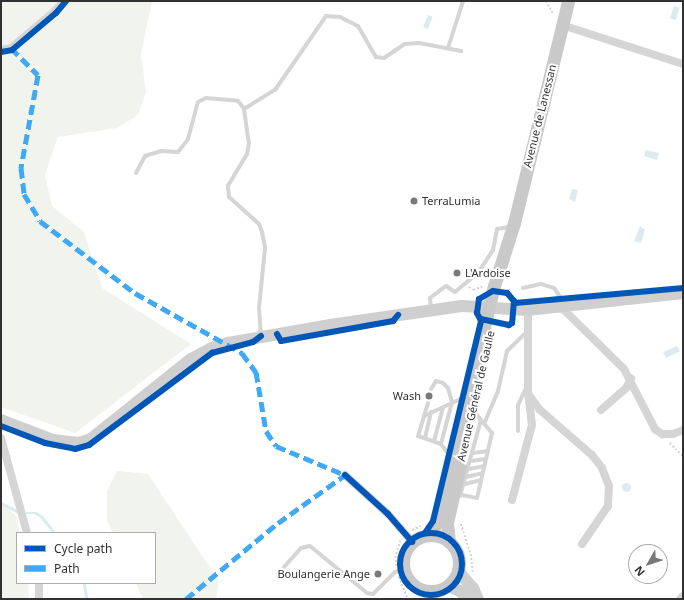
<!DOCTYPE html>
<meta charset="utf-8">
<style>
body{margin:0}
#map{position:relative;width:684px;height:600px;overflow:hidden;background:#fff;font-family:"Noto Sans",sans-serif}
div>[style]{position:absolute}
[style*='--x']{left:calc(var(--x)*1px);top:calc(var(--y)*1px);width:calc(var(--w)*1px);rotate:calc(var(--a)*1deg)}
.green>*{inset:0;background:#f1f3ed}
.water>*{inset:0;background:#dbebef;transform-origin:0 0}
.round{border-radius:50%}
.stream>*{height:2.5px;margin:-1.25px;padding:0 1.25px;transform-origin:1.25px;border-radius:1.25px;background:#dbebef}
.path>*{height:1.5px;margin-top:-0.75px;transform-origin:0;background:repeating-linear-gradient(90deg,#d4d4d4 0 2px,transparent 0 4px)}
.lane>*{height:4px;margin:-2px;padding:0 2px;transform-origin:2px;border-radius:2px;background:#d5d5d5}
.street>*{height:8px;margin:-4px;padding:0 4px;transform-origin:4px;border-radius:4px;background:#d5d5d5}
.secondary>*{height:12px;margin:-6px;padding:0 6px;transform-origin:6px;border-radius:6px;background:#cfcfcf}
.primary>*{height:13px;margin:-6.5px;padding:0 6.5px;transform-origin:6.5px;border-radius:6.5px;background:#c9c9c9}
.primary>.ring{margin:-6.5px;padding:0;box-sizing:content-box;background:none;border:13px solid #c9c9c9;border-radius:50%}
.quiet>*{height:5px;margin-top:-2.5px;transform-origin:0;background:repeating-linear-gradient(90deg,#3fa9f5 0 10px,transparent 0 15px)}
.cycleway>*{height:6px;margin:-3px;padding:0 3px;transform-origin:3px;border-radius:3px;background:#0057b8}
.cycleway>.ring{margin:-3px;padding:0;box-sizing:content-box;background:none;border:6px solid #0057b8;border-radius:50%}
.dots>*{width:11px;height:11px;translate:-50% -50%;box-sizing:border-box;border:2px solid #fff;border-radius:50%}
span{translate:-50% -50%;white-space:nowrap;text-align:center;line-height:1.15;-webkit-text-stroke:4px #fff;paint-order:stroke}
.street-label{font-size:11px;color:#313131}
.poi-label{font-size:11px;color:#313131}
.left{translate:0 -50%;text-align:left}
.right{translate:-100% -50%;text-align:right}
.frame{position:absolute;inset:0;border:2px solid #313131;pointer-events:none}
.legend{position:absolute;left:16px;top:532px;width:140px;height:52px;box-sizing:border-box;background:#fff;border:1px solid #adadad;margin:0;padding:5px 7px;list-style:none;font-size:12px;color:#313131}
.legend li{display:flex;align-items:center;gap:8px;height:20px}
.legend b{width:20px;border:1px solid #adadad}
.north{position:absolute;left:628px;top:544px;width:40px;height:40px;box-sizing:border-box;background:#fff;border:1px solid #adadad;border-radius:50%;rotate:231deg;font-size:11px;font-weight:700;line-height:16px;text-align:center;color:#313131}
.north::after{content:'';display:block;margin:auto;width:14px;height:18px;background:#797979;clip-path:polygon(50% 0,100% 100%,50% 72%,0 100%)}
</style>
<div id="map">
<div class="green">
<i style="clip-path:polygon(1px 1px,152px 1px,141px 54px,146px 92px,138px 115px,117px 128px,58px 137px,45px 175px,52px 206px,84px 232px,102px 288px,191px 344px,75px 433px,1px 407px)"></i>
<i style="clip-path:polygon(117px 471px,148px 474px,219px 581px,216px 599px,143px 599px,136px 583px,155px 583px,155px 533px,113px 533px,107px 520px,107px 491px)"></i>
<i style="clip-path:polygon(1px 503px,17px 517px,20px 533px,17px 533px,17px 583px,28px 583px,29px 599px,1px 599px)"></i>
</div>
<div class="water">
<i style="left:674px;top:6px;width:6px;height:13px;rotate:18deg"></i>
<i style="left:428px;top:15px;width:5px;height:13px;rotate:22deg"></i>
<i style="clip-path:polygon(646px 150px,659px 153px,657px 160px,644px 156px)"></i>
<i style="clip-path:polygon(572px 189px,578px 190px,575px 202px,569px 199px)"></i>
<i style="clip-path:polygon(640px 226px,645px 230px,641px 243px,634px 241px)"></i>
<i style="clip-path:polygon(677px 346px,680px 351px,666px 358px,663px 352px)"></i>
<i class="round" style="left:621.5px;top:482.5px;width:9px;height:9px"></i>
</div>
<div class="stream">
<i style="--x:1;--y:503;--w:20;--a:27"></i>
<i style="--x:27;--y:513;--w:9;--a:0"></i>
<i style="--x:36;--y:513;--w:6;--a:31"></i>
<i style="--x:41;--y:516;--w:22;--a:51"></i>
<i style="--x:84;--y:583;--w:16;--a:79"></i>
</div>
<div class="path">
<i style="--x:546;--y:1;--w:14;--a:60"></i>
<i style="--x:469;--y:287;--w:5;--a:37"></i>
<i style="--x:473;--y:290;--w:12;--a:-20"></i>
<i style="--x:508;--y:289;--w:13;--a:51"></i>
<i style="--x:501;--y:326;--w:10;--a:6"></i>
<i style="--x:511;--y:327;--w:9;--a:-63"></i>
<i style="--x:670;--y:443;--w:18;--a:45"></i>
<i style="--x:461;--y:524;--w:32;--a:72"></i>
<i style="--x:471;--y:554;--w:18;--a:84"></i>
<i style="--x:412;--y:530;--w:12;--a:-24"></i>
<i style="--x:396;--y:566;--w:8;--a:-97"></i>
<i style="--x:395;--y:558;--w:18;--a:-74"></i>
<i style="--x:399;--y:577;--w:24;--a:68"></i>
</div>
<div class="lane">
<i style="--x:448;--y:48;--w:49;--a:-72.3"></i>
<i style="--x:244;--y:109;--w:36;--a:-32"></i>
<i style="--x:275;--y:90;--w:90;--a:-55.4"></i>
<i style="--x:326;--y:16;--w:14;--a:4"></i>
<i style="--x:340;--y:17;--w:20;--a:27"></i>
<i style="--x:358;--y:26;--w:36;--a:60"></i>
<i style="--x:376;--y:57;--w:8;--a:7"></i>
<i style="--x:384;--y:58;--w:25;--a:-34"></i>
<i style="--x:405;--y:44;--w:14;--a:-4"></i>
<i style="--x:419;--y:43;--w:43;--a:10.8"></i>
<i style="--x:136;--y:173;--w:19;--a:-62"></i>
<i style="--x:145;--y:156;--w:17;--a:-17"></i>
<i style="--x:161;--y:151;--w:17;--a:3"></i>
<i style="--x:178;--y:152;--w:16;--a:-52"></i>
<i style="--x:188;--y:139;--w:38;--a:-75"></i>
<i style="--x:198;--y:102;--w:9;--a:-27"></i>
<i style="--x:206;--y:98;--w:32;--a:5"></i>
<i style="--x:238;--y:101;--w:10;--a:53"></i>
<i style="--x:244;--y:109;--w:34;--a:82"></i>
<i style="--x:249;--y:143;--w:11;--a:100"></i>
<i style="--x:247;--y:154;--w:37;--a:121"></i>
<i style="--x:228;--y:186;--w:11;--a:85"></i>
<i style="--x:229;--y:197;--w:40;--a:42"></i>
<i style="--x:259;--y:224;--w:9;--a:69"></i>
<i style="--x:262;--y:232;--w:16;--a:79"></i>
<i style="--x:265;--y:248;--w:60;--a:95.7"></i>
<i style="--x:259;--y:308;--w:28;--a:86"></i>
<i style="--x:523;--y:288;--w:18;--a:-13"></i>
<i style="--x:541;--y:284;--w:14;--a:17"></i>
<i style="--x:554;--y:288;--w:21;--a:55"></i>
<i style="--x:431;--y:309;--w:11;--a:-95"></i>
<i style="--x:430;--y:298;--w:20;--a:-37"></i>
<i style="--x:446;--y:286;--w:11;--a:34"></i>
<i style="--x:455;--y:292;--w:30;--a:-40"></i>
<i style="--x:478;--y:273;--w:27;--a:-57"></i>
<i style="--x:493;--y:250;--w:21;--a:-79"></i>
<i style="--x:497;--y:229;--w:13;--a:-9"></i>
<i style="--x:431;--y:389;--w:9;--a:-58"></i>
<i style="--x:436;--y:381;--w:7;--a:16"></i>
<i style="--x:443;--y:383;--w:7;--a:45"></i>
<i style="--x:448;--y:388;--w:15;--a:74"></i>
<i style="--x:452;--y:402;--w:43;--a:104.7"></i>
<i style="--x:424;--y:416;--w:14;--a:-73"></i>
<i style="--x:484;--y:424;--w:36;--a:-67"></i>
<i style="--x:498;--y:391;--w:41;--a:-77.3"></i>
<i style="--x:507;--y:351;--w:29;--a:-44"></i>
<i style="--x:518;--y:431;--w:26;--a:-90"></i>
<i style="--x:518;--y:405;--w:19;--a:-65"></i>
<i style="--x:425;--y:438;--w:27;--a:-77"></i>
<i style="--x:434;--y:441;--w:35;--a:-75"></i>
<i style="--x:473;--y:453;--w:15;--a:-8"></i>
<i style="--x:450;--y:456;--w:15;--a:-127"></i>
<i style="--x:441;--y:444;--w:24;--a:-161"></i>
<i style="--x:418;--y:436;--w:21;--a:-73"></i>
<i style="--x:424;--y:416;--w:45;--a:-24.9"></i>
<i style="--x:471;--y:461;--w:15;--a:-8"></i>
<i style="--x:469;--y:469;--w:15;--a:-11"></i>
<i style="--x:466;--y:477;--w:17;--a:-13"></i>
<i style="--x:465;--y:484;--w:16;--a:-14"></i>
<i style="--x:462;--y:495;--w:15;--a:11"></i>
<i style="--x:477;--y:498;--w:67;--a:-77"></i>
<i style="--x:492;--y:433;--w:30;--a:-130"></i>
<i style="--x:460;--y:496;--w:79;--a:-74.6"></i>
<i style="--x:284;--y:567;--w:25;--a:-48"></i>
<i style="--x:301;--y:548;--w:9;--a:-13"></i>
<i style="--x:310;--y:546;--w:74;--a:39.5"></i>
<i style="--x:367;--y:593;--w:6;--a:9"></i>
<i style="--x:373;--y:594;--w:31;--a:-45"></i>
<i style="--x:395;--y:572;--w:9;--a:-13"></i>
</div>
<div class="street">
<i style="--x:562;--y:25;--w:127;--a:17.9"></i>
<i style="--x:1;--y:50;--w:10;--a:-11"></i>
<i style="--x:11;--y:48;--w:57;--a:-40.1"></i>
<i style="--x:55;--y:11;--w:13;--a:-48"></i>
<i style="--x:559;--y:299;--w:7;--a:82"></i>
<i style="--x:560;--y:306;--w:90;--a:44.5"></i>
<i style="--x:624;--y:369;--w:68;--a:62.7"></i>
<i style="--x:655;--y:429;--w:9;--a:36"></i>
<i style="--x:662;--y:434;--w:11;--a:0"></i>
<i style="--x:673;--y:434;--w:11;--a:-22"></i>
<i style="--x:529;--y:395;--w:17;--a:54"></i>
<i style="--x:539;--y:409;--w:70;--a:41"></i>
<i style="--x:592;--y:455;--w:16;--a:52"></i>
<i style="--x:602;--y:468;--w:19;--a:69"></i>
<i style="--x:609;--y:486;--w:20;--a:93"></i>
<i style="--x:608;--y:506;--w:46;--a:124.4"></i>
<i style="--x:601;--y:410;--w:33;--a:-41"></i>
<i style="--x:626;--y:388;--w:11;--a:-63"></i>
<i style="--x:1;--y:438;--w:98;--a:74.7"></i>
<i style="--x:345;--y:475;--w:58;--a:42.2"></i>
<i style="--x:388;--y:514;--w:37;--a:49"></i>
<i style="--x:512;--y:500;--w:78;--a:-75.1"></i>
<i style="--x:532;--y:425;--w:32;--a:-97"></i>
<i style="--x:528;--y:393;--w:83;--a:-90"></i>
<i style="--x:39;--y:583;--w:16;--a:90"></i>
<i style="--x:680;--y:599;--w:4;--a:-45"></i>
</div>
<div class="secondary">
<i style="--x:1;--y:420;--w:56;--a:21"></i>
<i style="--x:53;--y:440;--w:25;--a:7"></i>
<i style="--x:78;--y:443;--w:14;--a:-17"></i>
<i style="--x:91;--y:439;--w:128;--a:-38.7"></i>
<i style="--x:191;--y:359;--w:24;--a:-28"></i>
<i style="--x:212;--y:348;--w:17;--a:-17"></i>
<i style="--x:228;--y:343;--w:104;--a:-10"></i>
<i style="--x:330;--y:325;--w:133;--a:-8.2"></i>
<i style="--x:462;--y:306;--w:65;--a:3.5"></i>
<i style="--x:527;--y:310;--w:157;--a:-6.2"></i>
<i style="--x:458;--y:571;--w:23;--a:49"></i>
<i style="--x:473;--y:588;--w:12;--a:66"></i>
<i style="--x:448;--y:586;--w:13;--a:23"></i>
<i style="--x:460;--y:591;--w:12;--a:42"></i>
</div>
<div class="primary">
<i class="ring" style="left:403px;top:535px;width:43px;height:43px"></i>
<i style="--x:430;--y:535;--w:16;--a:-63"></i>
<i style="--x:437;--y:521;--w:242;--a:-76.4"></i>
<i style="--x:494;--y:286;--w:66;--a:-72.4"></i>
<i style="--x:514;--y:223;--w:228;--a:-76.3"></i>
<i style="--x:449;--y:542;--w:19;--a:-96"></i>
<i style="--x:447;--y:523;--w:59;--a:-77.4"></i>
</div>
<div class="quiet">
<i style="--x:11;--y:48;--w:38;--a:45"></i>
<i style="--x:38;--y:75;--w:95;--a:100.4"></i>
<i style="--x:21;--y:168;--w:26;--a:83"></i>
<i style="--x:24;--y:194;--w:31;--a:59"></i>
<i style="--x:40;--y:221;--w:119;--a:37.2"></i>
<i style="--x:135;--y:293;--w:123;--a:29.3"></i>
<i style="--x:242;--y:353;--w:24;--a:54"></i>
<i style="--x:256;--y:372;--w:60;--a:80.4"></i>
<i style="--x:266;--y:431;--w:18;--a:56"></i>
<i style="--x:276;--y:446;--w:75;--a:22.8"></i>
<i style="--x:186;--y:599;--w:119;--a:-39.6"></i>
<i style="--x:278;--y:523;--w:82;--a:-35.6"></i>
</div>
<div class="cycleway">
<i style="--x:1;--y:52;--w:11;--a:-10"></i>
<i style="--x:12;--y:50;--w:57;--a:-40.1"></i>
<i style="--x:56;--y:13;--w:16;--a:-50"></i>
<i style="--x:515;--y:303;--w:169;--a:-5.1"></i>
<i style="--x:277;--y:334;--w:8;--a:60"></i>
<i style="--x:281;--y:341;--w:114;--a:-10.1"></i>
<i style="--x:393;--y:321;--w:8;--a:-50"></i>
<i style="--x:1;--y:426;--w:47;--a:21.1"></i>
<i style="--x:45;--y:443;--w:31;--a:11"></i>
<i style="--x:75;--y:449;--w:15;--a:-16"></i>
<i style="--x:89;--y:445;--w:154;--a:-36.8"></i>
<i style="--x:212;--y:353;--w:42;--a:-15"></i>
<i style="--x:253;--y:342;--w:10;--a:-37"></i>
<i style="--x:345;--y:475;--w:58;--a:42.2"></i>
<i style="--x:388;--y:514;--w:37;--a:49"></i>
<i class="ring" style="left:400px;top:533px;width:56px;height:56px"></i>
<i style="--x:425;--y:533;--w:14;--a:-56"></i>
<i style="--x:433;--y:521;--w:206;--a:-76.5"></i>
<i style="--x:481;--y:321;--w:9;--a:-117"></i>
<i style="--x:477;--y:313;--w:14;--a:-82"></i>
<i style="--x:479;--y:299;--w:16;--a:-30"></i>
<i style="--x:493;--y:291;--w:14;--a:8"></i>
<i style="--x:507;--y:293;--w:11;--a:49"></i>
<i style="--x:514;--y:301;--w:22;--a:95"></i>
<i style="--x:512;--y:323;--w:4;--a:146"></i>
<i style="--x:509;--y:325;--w:29;--a:-168"></i>
</div>
<div class="dots">
<i style="left:414px;top:201px;background:#797979"></i>
<i style="left:457px;top:273px;background:#797979"></i>
<i style="left:429px;top:396px;background:#797979"></i>
<i style="left:378px;top:574px;background:#797979"></i>
</div>
<div class="street-label">
<span style="left:540px;top:116px;rotate:-76deg">Avenue de Lanessan</span>
<span style="left:476px;top:396px;rotate:-77deg">Avenue Général de Gaulle</span>
</div>
<div class="poi-label">
<span class="left" style="left:422px;top:201px">TerraLumia</span>
<span class="left" style="left:465px;top:273px">L'Ardoise</span>
<span class="right" style="left:421px;top:396px">Wash</span>
<span class="right" style="left:370px;top:574px">Boulangerie Ange</span>
</div>
<div class="frame"></div>
<ul class="legend">
<li><b style="height:5px;background:#0057b8"></b>Cycle path</li>
<li><b style="height:5px;background:#3fa9f5"></b>Path</li>
</ul>
<div class="north">N</div>
</div>
